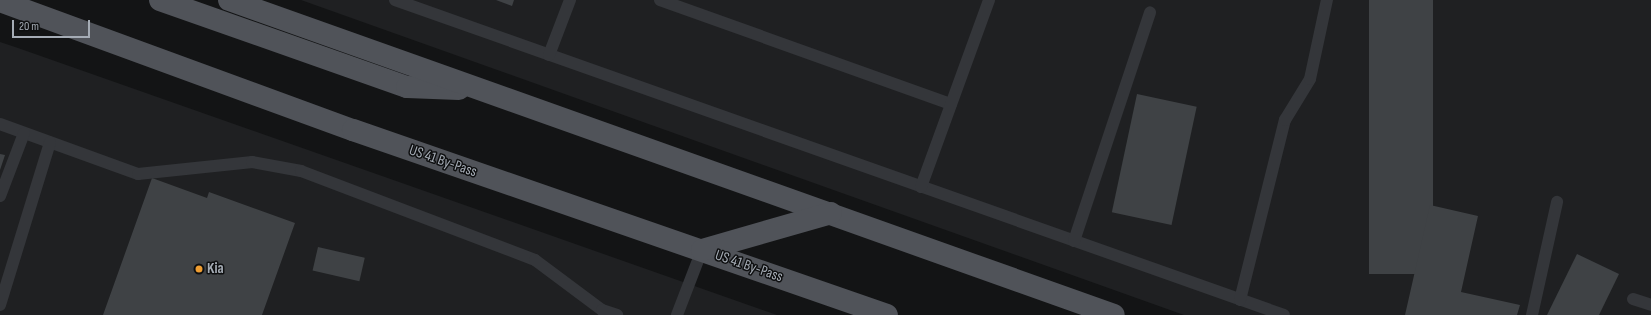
<!DOCTYPE html>
<style>
body{margin:0}
#map{position:relative;width:1651px;height:315px;overflow:hidden;background:#131415;font-family:"Sofia Sans Condensed",sans-serif}
div>[style]{position:absolute}
[style*='--x']{left:calc(var(--x)*1px);top:calc(var(--y)*1px);width:calc(var(--w)*1px);rotate:calc(var(--a)*1deg)}
.built>*{inset:0;background:#1f2022}
.building>*{inset:0;background:#3f4245;transform-origin:0 0}
.lane>*{height:12px;margin:-6px;padding:0 6px;transform-origin:6px;border-radius:6px;background:#34363a}
.primary>*{height:22px;margin:-11px;padding:0 11px;transform-origin:11px;border-radius:11px;background:#505359}
.dots>*{width:11px;height:11px;translate:-50% -50%;box-sizing:border-box;border:2px solid #0e0f10;border-radius:50%}
span{translate:-50% -50%;white-space:nowrap;text-align:center;line-height:1.15;-webkit-text-stroke:3px #0e0f10;paint-order:stroke}
.street-label{font-size:15px;color:#a5acb5}
.poi-label{font-size:15px;color:#a5acb5;font-weight:700}
.left{translate:0 -50%;text-align:left}
.scale{position:absolute;left:12px;top:20px;width:78px;height:18px;box-sizing:border-box;border:2px solid #a5acb5;border-top:0;padding-left:5px;font-size:12px;line-height:14px;white-space:nowrap;color:#a5acb5;-webkit-text-stroke:3px #0e0f10;paint-order:stroke}
</style>
<div id="map">
<div class="built">
<i style="clip-path:polygon(301px 0,1651px 0,1651px 315px,1184px 315px)"></i>
<i style="clip-path:polygon(0 42px,18px 48px,777px 315px,0 315px)"></i>
</div>
<div class="building">
<i style="clip-path:polygon(496px 0,514px 0,512px 6px)"></i>
<i style="left:1369px;top:0;width:64px;height:274px"></i>
<i style="left:1137px;top:94px;width:61px;height:121px;rotate:12deg"></i>
<i style="clip-path:polygon(0 154px,5px 155px,0 170px)"></i>
<i style="clip-path:polygon(152px 178px,207px 198px,209px 192px,295px 223px,262px 315px,103px 315px)"></i>
<i style="clip-path:polygon(1430px 205px,1478px 216px,1461px 292px,1520px 305px,1517px 315px,1405px 315px)"></i>
<i style="left:318px;top:247px;width:48px;height:24px;rotate:13deg"></i>
<i style="clip-path:polygon(1577px 254px,1619px 274px,1599px 315px,1547px 315px)"></i>
</div>
<div class="lane">
<i style="--x:395;--y:0;--w:943;--a:19.51"></i>
<i style="--x:660;--y:0;--w:309;--a:19.7"></i>
<i style="--x:549;--y:55;--w:59;--a:-69.1"></i>
<i style="--x:0;--y:124;--w:147;--a:19.9"></i>
<i style="--x:138;--y:174;--w:115;--a:-6"></i>
<i style="--x:252;--y:162;--w:50;--a:10.4"></i>
<i style="--x:301;--y:171;--w:250;--a:20.8"></i>
<i style="--x:535;--y:260;--w:84;--a:36.7"></i>
<i style="--x:602;--y:310;--w:16;--a:18"></i>
<i style="--x:921;--y:187;--w:199;--a:-70"></i>
<i style="--x:0;--y:196;--w:67;--a:-69.1"></i>
<i style="--x:1074;--y:241;--w:241;--a:-71.6"></i>
<i style="--x:1633;--y:299;--w:19;--a:18"></i>
<i style="--x:1240;--y:300;--w:186;--a:-76"></i>
<i style="--x:1285;--y:120;--w:48;--a:-58.6"></i>
<i style="--x:1310;--y:79;--w:81;--a:-77.9"></i>
<i style="--x:0;--y:305;--w:170;--a:-72.9"></i>
<i style="--x:677;--y:315;--w:70;--a:-69"></i>
<i style="--x:1532;--y:315;--w:116;--a:-77.5"></i>
</div>
<div class="primary">
<i style="--x:160;--y:0;--w:262;--a:19.4"></i>
<i style="--x:407;--y:87;--w:52;--a:2.2"></i>
<i style="--x:229;--y:0;--w:939;--a:19.59"></i>
<i style="--x:0;--y:1;--w:376;--a:20.1"></i>
<i style="--x:353;--y:130;--w:565;--a:19.11"></i>
<i style="--x:702;--y:250;--w:134;--a:-16"></i>
</div>
<div class="dots">
<i style="left:199px;top:269px;background:#ef9d31"></i>
</div>
<div class="street-label">
<span style="left:443px;top:161px;rotate:19deg">US 41 By-Pass</span>
<span style="left:749px;top:266px;rotate:19deg">US 41 By-Pass</span>
</div>
<div class="poi-label">
<span class="left" style="left:207px;top:269px">Kia</span>
</div>
<div class="scale">20 m</div>
</div>
